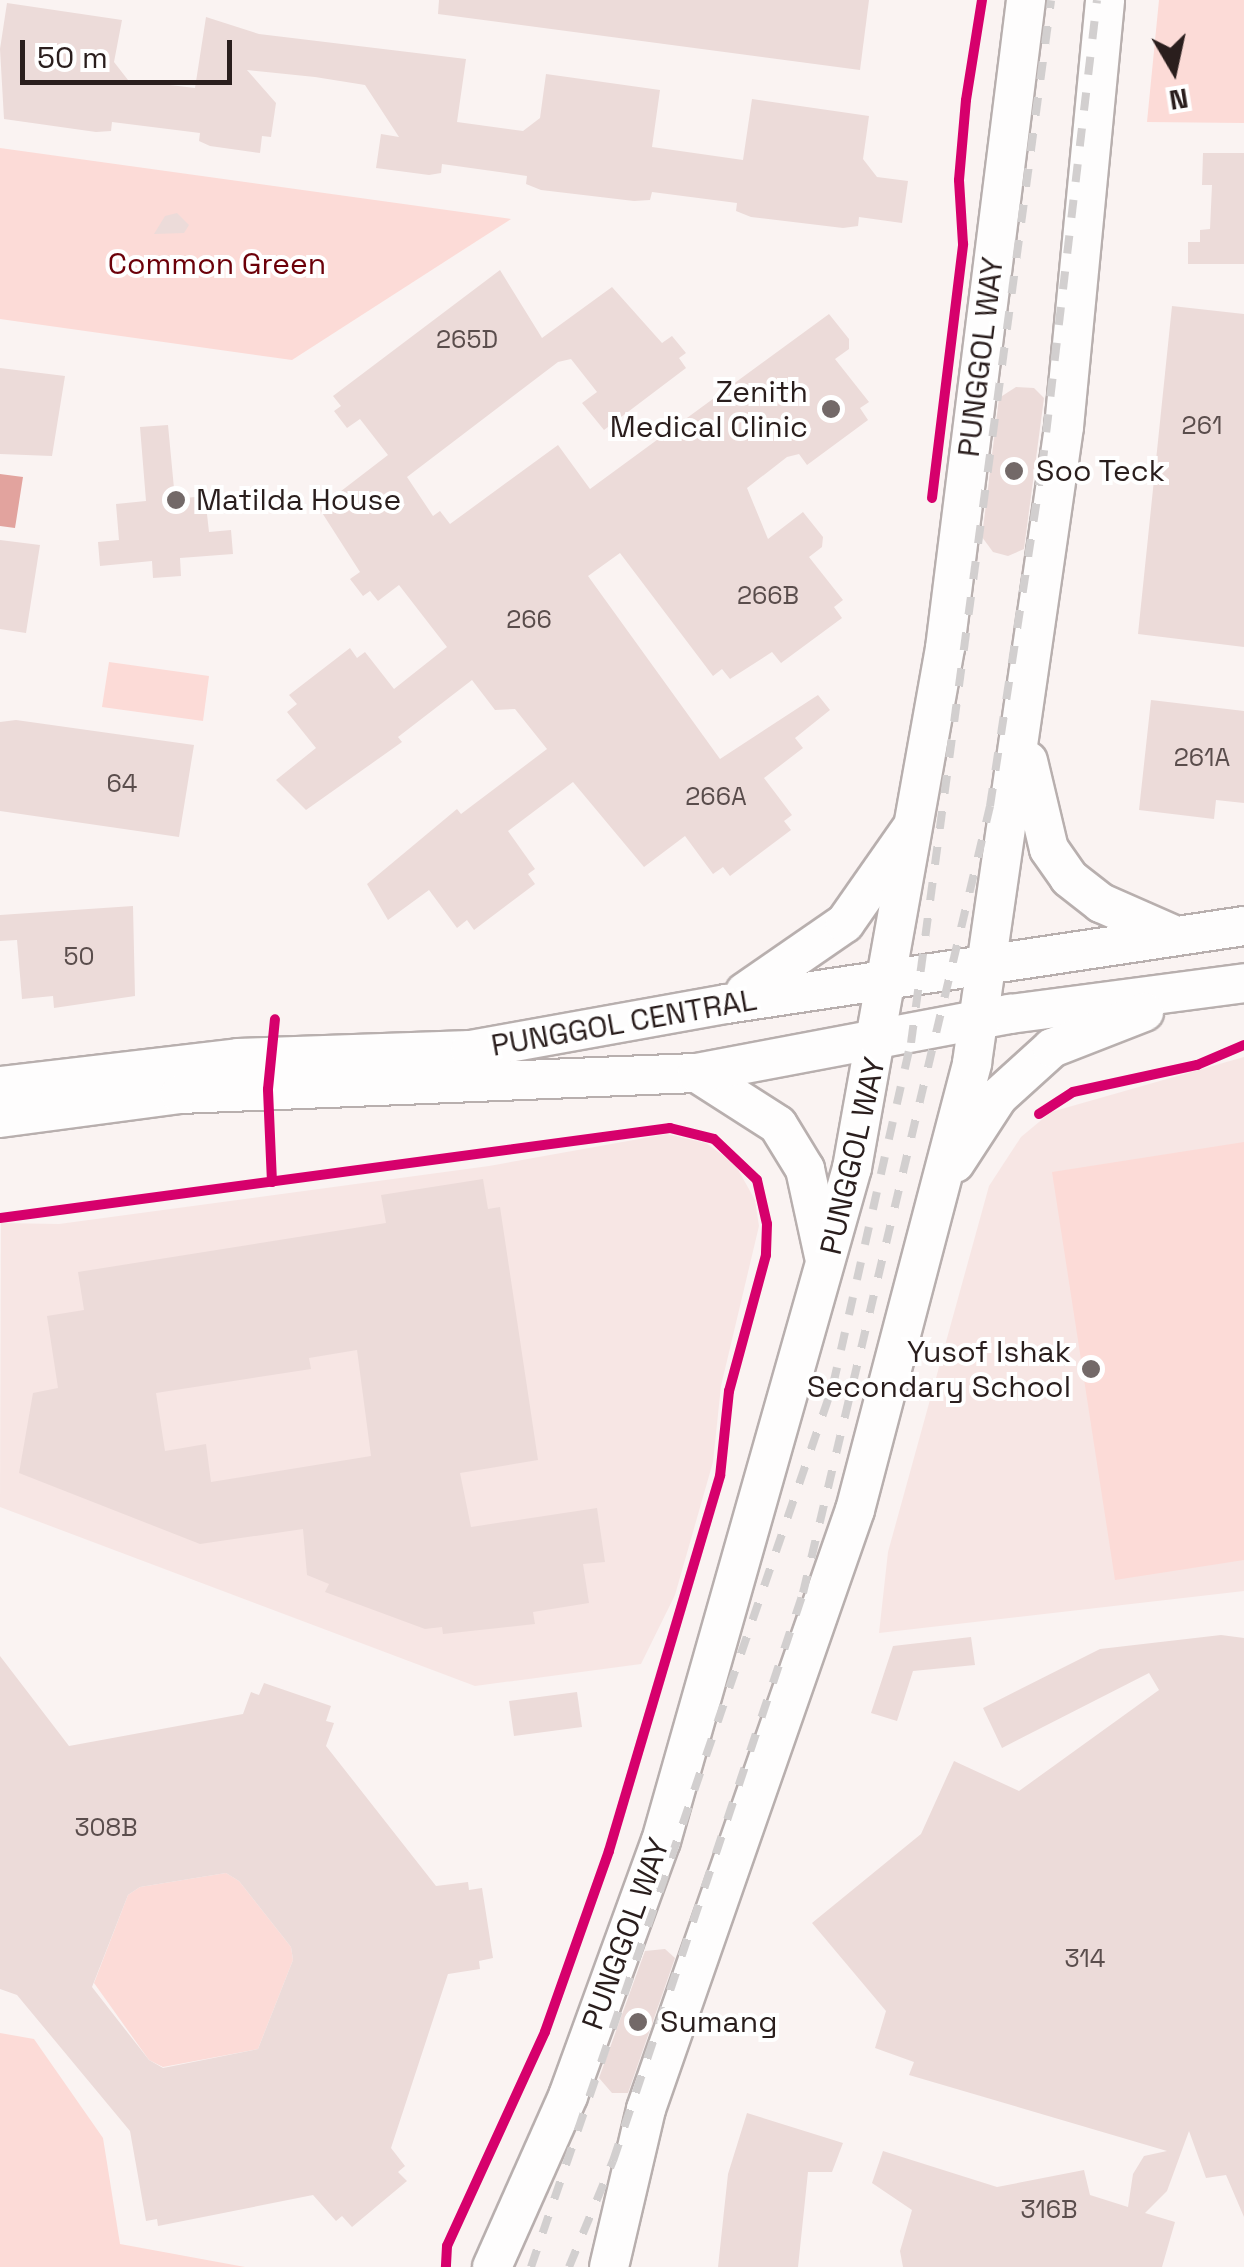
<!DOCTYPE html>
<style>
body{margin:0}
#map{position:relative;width:1244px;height:2267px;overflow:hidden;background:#faf3f2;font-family:"Space Grotesk",sans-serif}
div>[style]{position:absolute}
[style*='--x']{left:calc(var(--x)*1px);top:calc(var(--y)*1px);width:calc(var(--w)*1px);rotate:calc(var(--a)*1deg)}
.built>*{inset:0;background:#f7e6e4}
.green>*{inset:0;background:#fcdbd7}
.water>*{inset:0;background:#e2a39e}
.building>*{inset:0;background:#ecdbd9}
.roads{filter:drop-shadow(2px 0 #b8afae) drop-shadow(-2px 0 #b8afae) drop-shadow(0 2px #b8afae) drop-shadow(0 -2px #b8afae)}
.major>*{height:38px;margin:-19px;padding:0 19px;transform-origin:19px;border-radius:19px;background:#fefdfd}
.rail>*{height:8px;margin-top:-4px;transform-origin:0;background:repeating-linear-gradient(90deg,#d2cfcf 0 18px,transparent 0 36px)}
.cycleway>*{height:10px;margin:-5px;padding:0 5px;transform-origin:5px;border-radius:5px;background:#d6006c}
.dots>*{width:28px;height:28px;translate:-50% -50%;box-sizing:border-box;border:5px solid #fff;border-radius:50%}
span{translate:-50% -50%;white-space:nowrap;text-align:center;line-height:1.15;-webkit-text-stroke:8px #fff;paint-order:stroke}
.number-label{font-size:25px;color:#5a4d4c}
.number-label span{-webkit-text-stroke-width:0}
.park-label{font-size:30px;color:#6c0009}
.street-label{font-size:30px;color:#2a1e1d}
.poi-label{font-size:30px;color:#2a1e1d}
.right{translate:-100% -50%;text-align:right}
.left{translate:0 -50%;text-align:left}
.north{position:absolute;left:1124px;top:20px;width:100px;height:100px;-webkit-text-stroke:8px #fff;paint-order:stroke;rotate:171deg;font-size:28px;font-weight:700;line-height:40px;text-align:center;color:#2a1e1d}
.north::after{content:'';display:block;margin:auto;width:35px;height:45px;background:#2a1e1d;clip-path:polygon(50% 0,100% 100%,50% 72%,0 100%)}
.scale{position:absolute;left:20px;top:40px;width:212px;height:45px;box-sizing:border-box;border:5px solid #2a1e1d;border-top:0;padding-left:12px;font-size:30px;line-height:35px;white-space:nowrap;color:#2a1e1d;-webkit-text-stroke:8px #fff;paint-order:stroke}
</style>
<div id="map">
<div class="built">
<div style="clip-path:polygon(1244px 1057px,1244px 1591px,879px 1633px,888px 1552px,989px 1186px,1021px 1137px,1051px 1112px)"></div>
<div style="clip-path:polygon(667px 1134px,706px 1143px,735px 1164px,755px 1200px,759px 1226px,721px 1386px,713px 1462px,675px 1595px,641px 1664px,475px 1686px,0 1507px,1px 1223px,59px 1224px,489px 1166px)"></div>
</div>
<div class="green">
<div style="clip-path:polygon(1159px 0,1244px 0,1244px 123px,1147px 122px)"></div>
<div style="clip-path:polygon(0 148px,511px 219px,292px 360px,0 319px)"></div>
<div style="clip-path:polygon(109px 662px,209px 676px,203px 721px,102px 707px)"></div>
<div style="clip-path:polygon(1244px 1142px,1244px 1560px,1115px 1580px,1052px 1172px)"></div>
<div style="clip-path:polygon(226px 1873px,239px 1881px,291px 1947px,293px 1960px,258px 2049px,163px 2067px,149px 2060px,94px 1983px,128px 1895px,140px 1887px)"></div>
<div style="clip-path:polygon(0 2033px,34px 2039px,103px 2138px,120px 2244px,245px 2267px,0 2267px)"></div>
</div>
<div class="water">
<div style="clip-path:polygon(0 474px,23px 477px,15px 528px,0 526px)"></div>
</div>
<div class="building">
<div style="clip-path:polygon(439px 0,869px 0,860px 70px,438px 14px)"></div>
<div style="clip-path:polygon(7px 3px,122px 20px,114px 62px,128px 80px,195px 88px,206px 17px,259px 34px,466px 59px,457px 122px,523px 131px,540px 118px,546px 74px,660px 90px,652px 147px,743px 160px,752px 99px,869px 116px,863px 159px,877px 177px,908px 181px,902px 223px,859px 217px,858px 226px,843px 228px,751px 217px,736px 211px,737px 203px,652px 192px,650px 200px,634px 201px,541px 190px,526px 184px,527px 176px,442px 164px,441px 173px,429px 175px,376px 168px,381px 134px,399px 137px,365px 85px,315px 77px,247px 70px,276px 103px,271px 137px,262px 136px,260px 153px,210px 146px,199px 141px,200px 133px,112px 122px,111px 131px,96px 132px,4px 119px,0 49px)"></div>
<div style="clip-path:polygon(1203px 153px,1244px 153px,1244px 264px,1188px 264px,1188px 242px,1200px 242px,1200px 230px,1210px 229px,1212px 185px,1202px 185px)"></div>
<div style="clip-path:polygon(177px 213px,189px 225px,184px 233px,154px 234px,165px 216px)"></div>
<div style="clip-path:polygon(500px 270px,542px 338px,612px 287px,662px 343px,672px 336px,686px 353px,679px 358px,686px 368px,604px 430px,582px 403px,597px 392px,571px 359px,558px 362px,407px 477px,433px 516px,440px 511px,450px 524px,558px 445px,590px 489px,829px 314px,849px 339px,849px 349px,835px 359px,869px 402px,860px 408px,868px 420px,807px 465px,799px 454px,787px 457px,747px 488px,768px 539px,803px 512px,823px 537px,822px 547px,809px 557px,843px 600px,834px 607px,842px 618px,781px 663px,772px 652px,730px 679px,722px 669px,713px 676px,620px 553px,588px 576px,720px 759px,818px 695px,830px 710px,795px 738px,803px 748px,764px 778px,792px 815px,784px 821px,791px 830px,730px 876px,723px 867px,713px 874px,685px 836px,644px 867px,573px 782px,508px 831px,535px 869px,528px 874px,535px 884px,474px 930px,467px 920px,457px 928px,429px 890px,388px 920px,367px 884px,457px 809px,461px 814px,547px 749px,515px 709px,495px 710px,472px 680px,398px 737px,402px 742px,306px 810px,276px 780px,316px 748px,287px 712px,297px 704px,289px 695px,350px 648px,357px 658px,365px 652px,394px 689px,447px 647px,399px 585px,378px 601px,370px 591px,363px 596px,350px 579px,360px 572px,319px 508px,388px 455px,360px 419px,347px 428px,334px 411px,341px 406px,333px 396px)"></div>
<div style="clip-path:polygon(1172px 306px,1244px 314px,1244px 647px,1138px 634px)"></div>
<div style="clip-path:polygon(0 368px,65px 376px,52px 456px,0 454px)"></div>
<div style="clip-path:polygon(1016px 387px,1034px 388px,1044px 398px,1024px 549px,1008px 556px,993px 552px,982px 537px,999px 398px)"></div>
<div style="clip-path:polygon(168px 425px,175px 499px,205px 496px,209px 532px,231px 530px,233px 554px,180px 558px,181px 576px,153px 578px,152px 561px,100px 566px,98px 542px,119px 540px,116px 504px,146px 501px,140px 427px)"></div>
<div style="clip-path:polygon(0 540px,40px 545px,26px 633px,0 629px)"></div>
<div style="clip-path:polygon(1151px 700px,1244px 711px,1244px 803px,1216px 800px,1214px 819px,1139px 810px)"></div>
<div style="clip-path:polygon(16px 720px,194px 745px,179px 837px,0 811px,0 722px)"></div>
<div style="clip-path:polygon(133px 906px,135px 996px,54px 1008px,53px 996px,22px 999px,17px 940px,0 941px,0 915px)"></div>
<div style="clip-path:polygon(evenodd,483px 1179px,488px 1209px,500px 1207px,538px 1460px,460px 1473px,471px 1527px,597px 1508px,605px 1562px,583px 1564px,589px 1603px,533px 1612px,535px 1624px,443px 1634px,442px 1627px,425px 1629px,325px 1592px,329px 1584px,307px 1575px,303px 1529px,200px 1544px,19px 1473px,33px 1393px,58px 1388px,47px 1316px,84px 1310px,78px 1272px,386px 1223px,381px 1195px,483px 1179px,357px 1350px,371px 1456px,211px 1482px,206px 1444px,165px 1451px,156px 1393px,311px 1369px,309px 1358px,357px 1350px)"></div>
<div style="clip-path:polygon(1221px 1635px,1244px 1638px,1244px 2217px,1226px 2175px,1206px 2178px,1189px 2131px,1167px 2191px,1145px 2213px,1175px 2222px,1162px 2267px,903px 2267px,900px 2251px,912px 2210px,872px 2183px,883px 2151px,997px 2187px,1084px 2170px,1090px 2195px,1128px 2207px,1133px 2174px,1144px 2156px,1167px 2151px,909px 2075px,914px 2062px,875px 2048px,886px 2011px,812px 1923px,921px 1834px,954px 1761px,1019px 1791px,1159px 1690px,1149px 1673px,1002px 1748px,983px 1708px,1100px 1649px)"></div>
<div style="clip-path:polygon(971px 1637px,975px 1665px,913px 1671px,897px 1721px,871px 1713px,893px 1646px)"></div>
<div style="clip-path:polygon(evenodd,0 1656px,69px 1746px,243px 1714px,251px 1692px,259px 1695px,264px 1683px,331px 1706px,326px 1721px,334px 1723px,326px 1746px,436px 1886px,468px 1882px,469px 1890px,482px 1888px,493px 1958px,479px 1961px,480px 1969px,448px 1974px,391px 2148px,405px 2166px,398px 2172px,407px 2181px,352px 2227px,342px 2216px,336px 2221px,313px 2195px,158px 2226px,157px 2219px,146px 2221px,130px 2131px,17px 1995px,0 1989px,0 1656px,226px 1873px,239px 1881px,291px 1947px,293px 1960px,258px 2049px,163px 2068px,149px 2060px,92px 1987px,128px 1895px,140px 1887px,226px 1873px)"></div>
<div style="clip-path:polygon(577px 1692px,582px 1727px,514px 1736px,509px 1701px)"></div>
<div style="clip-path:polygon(665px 1949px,675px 1958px,628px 2093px,612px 2093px,599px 2078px,645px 1951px)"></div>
<div style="clip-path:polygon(747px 2113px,843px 2143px,832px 2172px,808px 2172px,798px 2267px,718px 2267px,728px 2174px)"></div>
</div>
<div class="roads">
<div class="major">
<div style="--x:1028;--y:761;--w:90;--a:76.6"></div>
<div style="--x:1049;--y:849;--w:35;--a:55"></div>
<div style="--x:1069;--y:878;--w:41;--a:38"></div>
<div style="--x:1101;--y:903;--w:80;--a:23.7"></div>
<div style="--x:745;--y:992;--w:121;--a:-34.6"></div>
<div style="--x:845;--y:923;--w:113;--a:-55"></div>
<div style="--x:697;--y:1073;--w:96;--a:32.7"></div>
<div style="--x:778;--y:1125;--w:52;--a:58.5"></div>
<div style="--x:805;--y:1169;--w:89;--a:77.7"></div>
<div style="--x:0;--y:1086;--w:240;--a:-6.7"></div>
<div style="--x:238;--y:1058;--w:232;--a:-2"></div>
<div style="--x:470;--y:1050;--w:260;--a:-10.2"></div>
<div style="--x:726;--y:1004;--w:524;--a:-8.56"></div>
<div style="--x:0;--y:1118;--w:182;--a:-7.6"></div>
<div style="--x:180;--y:1094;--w:517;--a:-2.33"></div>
<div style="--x:697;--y:1073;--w:319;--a:-10.7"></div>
<div style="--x:1010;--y:1014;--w:236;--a:-7.5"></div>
<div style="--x:955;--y:1163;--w:79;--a:-56.9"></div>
<div style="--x:998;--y:1097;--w:73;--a:-42.2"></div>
<div style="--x:1052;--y:1048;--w:99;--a:-21.4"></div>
<div style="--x:492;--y:2267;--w:187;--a:-66"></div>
<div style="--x:568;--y:2096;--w:271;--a:-70"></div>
<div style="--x:661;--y:1841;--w:700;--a:-74.16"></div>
<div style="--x:852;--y:1168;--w:528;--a:-79.86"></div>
<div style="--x:945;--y:648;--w:653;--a:-82.87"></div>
<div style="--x:609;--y:2267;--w:162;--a:-76.8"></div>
<div style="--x:646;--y:2109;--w:634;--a:-70.77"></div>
<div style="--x:855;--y:1510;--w:462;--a:-75.3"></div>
<div style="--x:972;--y:1063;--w:643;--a:-81.77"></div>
<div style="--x:1064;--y:427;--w:429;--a:-84.5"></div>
</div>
</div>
<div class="rail">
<div style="--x:531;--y:2267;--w:932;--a:-71.1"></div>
<div style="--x:833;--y:1385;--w:351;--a:-77.2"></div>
<div style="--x:911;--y:1043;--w:1052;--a:-82.35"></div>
<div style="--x:569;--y:2267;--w:115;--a:-67.5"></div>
<div style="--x:613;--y:2161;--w:599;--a:-71.5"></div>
<div style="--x:803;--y:1593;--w:809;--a:-76.63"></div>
<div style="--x:990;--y:806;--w:342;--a:-81.3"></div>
<div style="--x:1042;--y:468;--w:471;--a:-83.3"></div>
</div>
<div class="cycleway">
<div style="--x:932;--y:498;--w:256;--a:-83"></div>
<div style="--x:963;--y:244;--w:64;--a:-93.6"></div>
<div style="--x:959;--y:180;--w:80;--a:-85"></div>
<div style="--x:966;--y:100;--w:101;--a:-80.9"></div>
<div style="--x:1039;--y:1114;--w:40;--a:-32.9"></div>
<div style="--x:1073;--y:1092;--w:127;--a:-12.3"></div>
<div style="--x:1197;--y:1065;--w:51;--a:-23.1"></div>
<div style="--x:272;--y:1182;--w:93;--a:-92.5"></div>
<div style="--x:268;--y:1089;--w:70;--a:-84.3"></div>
<div style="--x:0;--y:1218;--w:676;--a:-7.65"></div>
<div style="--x:670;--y:1128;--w:45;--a:14"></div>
<div style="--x:714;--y:1139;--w:59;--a:43.6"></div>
<div style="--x:757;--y:1180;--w:45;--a:77.2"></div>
<div style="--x:767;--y:1224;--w:31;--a:92"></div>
<div style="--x:766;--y:1255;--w:141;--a:105.2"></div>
<div style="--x:729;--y:1391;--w:85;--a:96"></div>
<div style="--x:720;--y:1476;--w:391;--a:106.5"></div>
<div style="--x:609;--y:1851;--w:192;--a:109.5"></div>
<div style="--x:545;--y:2032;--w:235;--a:114.6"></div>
<div style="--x:447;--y:2246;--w:21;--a:93"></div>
</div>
<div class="dots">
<div style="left:831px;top:409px;background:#736968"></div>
<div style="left:1014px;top:471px;background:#736968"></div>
<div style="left:176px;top:500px;background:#736968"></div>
<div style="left:1091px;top:1369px;background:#736968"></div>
<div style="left:638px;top:2022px;background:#736968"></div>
</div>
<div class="number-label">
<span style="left:467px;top:339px">265D</span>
<span style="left:1202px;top:425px">261</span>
<span style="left:768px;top:595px">266B</span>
<span style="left:529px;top:619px">266</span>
<span style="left:1202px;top:757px">261A</span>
<span style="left:122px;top:783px">64</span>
<span style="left:716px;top:796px">266A</span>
<span style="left:79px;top:956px">50</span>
<span style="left:106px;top:1827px">308B</span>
<span style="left:1085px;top:1958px">314</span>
<span style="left:1049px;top:2209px">316B</span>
</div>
<div class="park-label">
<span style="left:217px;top:264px">Common Green</span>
</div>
<div class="street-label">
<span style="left:981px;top:357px;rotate:-83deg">PUNGGOL WAY</span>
<span style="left:624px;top:1023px;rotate:-10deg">PUNGGOL CENTRAL</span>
<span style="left:853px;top:1156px;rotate:-77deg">PUNGGOL WAY</span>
<span style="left:626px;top:1934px;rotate:-70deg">PUNGGOL WAY</span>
</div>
<div class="poi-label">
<span class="right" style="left:808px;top:409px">Zenith<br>Medical Clinic</span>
<span class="left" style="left:1036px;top:471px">Soo Teck</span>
<span class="left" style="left:196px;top:500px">Matilda House</span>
<span class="right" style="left:1071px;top:1369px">Yusof Ishak<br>Secondary School</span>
<span class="left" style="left:660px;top:2022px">Sumang</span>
</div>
<div class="north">N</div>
<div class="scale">50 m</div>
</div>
